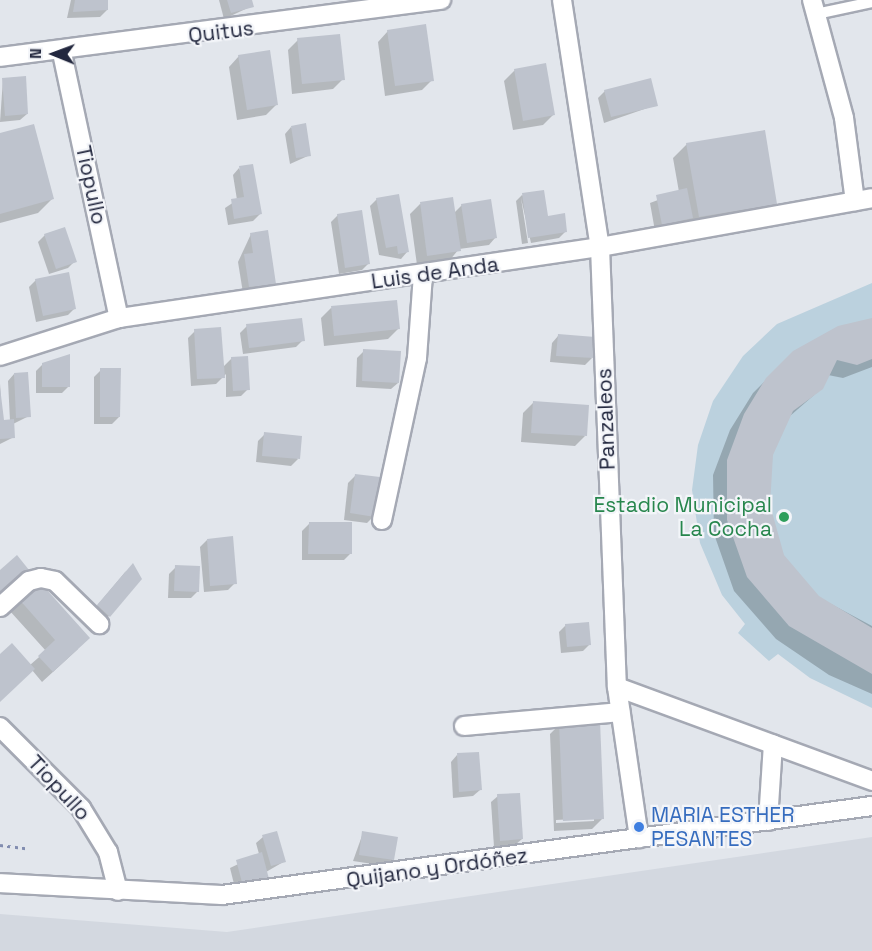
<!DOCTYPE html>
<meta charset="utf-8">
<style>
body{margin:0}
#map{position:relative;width:872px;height:951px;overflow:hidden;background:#e2e6ec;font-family:"Space Grotesk",sans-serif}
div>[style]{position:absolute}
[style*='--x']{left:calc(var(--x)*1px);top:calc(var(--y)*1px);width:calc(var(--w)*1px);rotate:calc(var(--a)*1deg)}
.built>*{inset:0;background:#d3d8e0}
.green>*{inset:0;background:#bbd1de}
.shadow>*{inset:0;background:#0003}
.building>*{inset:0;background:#bec3cd}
.path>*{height:3px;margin-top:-1.5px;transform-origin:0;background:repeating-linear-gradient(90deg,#828db0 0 3px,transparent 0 7.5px)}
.roads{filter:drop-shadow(2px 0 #a5a9b4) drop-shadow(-2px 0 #a5a9b4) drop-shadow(0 2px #a5a9b4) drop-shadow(0 -2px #a5a9b4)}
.lane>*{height:10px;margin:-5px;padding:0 5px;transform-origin:5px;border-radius:5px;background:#fff}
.street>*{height:18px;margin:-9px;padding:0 9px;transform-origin:9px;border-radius:9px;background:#fff}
.secondary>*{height:18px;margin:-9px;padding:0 9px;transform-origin:9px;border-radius:9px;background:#fff}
.dots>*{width:16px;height:16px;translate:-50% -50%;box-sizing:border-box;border:3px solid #f3f5f9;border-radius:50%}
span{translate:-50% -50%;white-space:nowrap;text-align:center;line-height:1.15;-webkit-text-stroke:4.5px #f3f5f9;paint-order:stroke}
.street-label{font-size:21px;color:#22273e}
.leisure-label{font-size:21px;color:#27864d}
.right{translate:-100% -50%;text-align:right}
.shop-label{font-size:21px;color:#366cbe}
.left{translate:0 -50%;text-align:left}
.north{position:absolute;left:24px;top:24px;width:60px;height:60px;-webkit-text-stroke:4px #f3f5f9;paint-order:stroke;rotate:271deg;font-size:16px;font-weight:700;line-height:24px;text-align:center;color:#22273e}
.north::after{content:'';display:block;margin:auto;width:21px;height:27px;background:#22273e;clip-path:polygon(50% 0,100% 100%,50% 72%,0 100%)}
</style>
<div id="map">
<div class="built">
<div style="clip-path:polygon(872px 837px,872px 951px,0 951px,0 914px,227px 932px)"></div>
</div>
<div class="green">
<div style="clip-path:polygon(872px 283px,872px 708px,810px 678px,778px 654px,769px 661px,738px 633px,745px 624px,722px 595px,700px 543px,692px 490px,698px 445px,713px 401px,743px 356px,777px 324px)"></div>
</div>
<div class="shadow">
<div style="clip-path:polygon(71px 0,106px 0,107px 10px,100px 17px,67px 18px)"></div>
<div style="clip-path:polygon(219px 0,250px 0,252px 6px,224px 19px)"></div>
<div style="clip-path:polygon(388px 31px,432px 80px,422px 90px,385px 96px,378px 42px)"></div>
<div style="clip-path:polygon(298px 40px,343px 79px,333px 89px,292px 94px,288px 50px)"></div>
<div style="clip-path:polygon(239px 56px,276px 105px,266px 115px,237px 120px,229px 67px)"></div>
<div style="clip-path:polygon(515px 70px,554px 114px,543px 125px,513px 130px,504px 81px)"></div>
<div style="clip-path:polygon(3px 79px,27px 114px,20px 120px,0 122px)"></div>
<div style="clip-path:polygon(605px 91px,656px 105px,604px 123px,598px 98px)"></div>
<div style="clip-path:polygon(291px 127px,310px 155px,290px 164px,285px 134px)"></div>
<div style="clip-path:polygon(0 134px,52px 199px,38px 213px,0 223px)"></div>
<div style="clip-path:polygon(687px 144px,775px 204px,761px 218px,655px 231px,650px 203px,679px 192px,673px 158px)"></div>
<div style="clip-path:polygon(239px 168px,260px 214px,253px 221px,228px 225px,225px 208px,237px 200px,233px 175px)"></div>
<div style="clip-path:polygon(522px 195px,566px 231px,559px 238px,531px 243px,521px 198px,528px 243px,522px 244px,516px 201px)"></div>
<div style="clip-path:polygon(377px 199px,407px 252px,401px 259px,379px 255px,370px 206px)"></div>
<div style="clip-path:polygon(420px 204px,454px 213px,462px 205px,495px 238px,489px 245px,459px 249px,449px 261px,417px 265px,410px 214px)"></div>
<div style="clip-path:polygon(338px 215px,369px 263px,362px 270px,339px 274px,331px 222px)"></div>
<div style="clip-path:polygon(251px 234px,274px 283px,268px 290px,243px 293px,238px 262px)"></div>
<div style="clip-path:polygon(45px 235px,75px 261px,68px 268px,49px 274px,38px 242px)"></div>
<div style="clip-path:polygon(36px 280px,75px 308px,68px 315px,36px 322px,29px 287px)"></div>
<div style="clip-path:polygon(331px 308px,398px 329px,388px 339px,324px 346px,321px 318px)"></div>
<div style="clip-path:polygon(872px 321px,872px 367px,843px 378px,828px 375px,821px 389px,790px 416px,771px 455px,769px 506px,782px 555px,818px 597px,872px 626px,872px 694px,829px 675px,776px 639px,734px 591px,714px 534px,713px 475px,730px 430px,753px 393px,794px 352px)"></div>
<div style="clip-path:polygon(247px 326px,303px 340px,296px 347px,243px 354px,240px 333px)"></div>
<div style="clip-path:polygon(195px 331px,222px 368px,232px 358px,248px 389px,241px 396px,226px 397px,226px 374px,216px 384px,191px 386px,188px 338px)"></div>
<div style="clip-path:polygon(558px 336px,592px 358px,585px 365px,550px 362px,552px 343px)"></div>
<div style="clip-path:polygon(364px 351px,398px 383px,391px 389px,356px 387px,357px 358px)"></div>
<div style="clip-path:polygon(43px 364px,69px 386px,62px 393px,36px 393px,36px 371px)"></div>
<div style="clip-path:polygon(101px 370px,119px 417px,112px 424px,94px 424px,94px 377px)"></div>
<div style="clip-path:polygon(14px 374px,29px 416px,13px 424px,14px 437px,0 444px,0 383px,2px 421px,10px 421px,8px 381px)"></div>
<div style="clip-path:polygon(533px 403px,585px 436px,575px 446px,521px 442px,523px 413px)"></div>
<div style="clip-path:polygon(265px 434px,298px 459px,291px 466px,256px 462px,258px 441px)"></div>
<div style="clip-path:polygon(355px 476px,374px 516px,367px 523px,344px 520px,348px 483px)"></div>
<div style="clip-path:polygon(309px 524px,350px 554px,344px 560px,302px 560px,302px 531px)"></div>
<div style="clip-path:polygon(207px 540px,235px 583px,228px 590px,204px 592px,200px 547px)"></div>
<div style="clip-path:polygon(176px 567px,198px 591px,191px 598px,168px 598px,169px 574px)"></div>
<div style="clip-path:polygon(126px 571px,109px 616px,102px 622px,91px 613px)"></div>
<div style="clip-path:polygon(19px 600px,78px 649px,42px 682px,32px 670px,0 700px,0 656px,30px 665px,46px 651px,9px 610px)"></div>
<div style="clip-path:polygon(566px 625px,590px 644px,583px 651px,561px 653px,559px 632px)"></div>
<div style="clip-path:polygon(evenodd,560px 724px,602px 819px,592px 829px,554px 831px,550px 734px,560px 724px,594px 818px,594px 821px,556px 823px,556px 820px,594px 818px)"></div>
<div style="clip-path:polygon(457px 755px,480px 790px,473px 796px,453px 798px,451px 762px)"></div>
<div style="clip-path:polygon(498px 796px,522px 839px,515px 845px,494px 847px,491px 802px)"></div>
<div style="clip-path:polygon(363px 833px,393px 860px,386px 866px,353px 861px)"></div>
<div style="clip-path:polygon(263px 837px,285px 861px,266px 872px,261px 885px,236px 892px,230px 868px,259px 854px,256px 843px)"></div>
</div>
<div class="building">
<div style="clip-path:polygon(75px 0,108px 0,108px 10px,73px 12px)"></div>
<div style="clip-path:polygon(227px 0,252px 0,254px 7px,231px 13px)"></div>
<div style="clip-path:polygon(426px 24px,434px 81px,395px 86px,387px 30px)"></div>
<div style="clip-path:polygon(340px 34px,345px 80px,302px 84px,297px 38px)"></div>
<div style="clip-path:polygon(270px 50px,278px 105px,247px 110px,238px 55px)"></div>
<div style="clip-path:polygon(546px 63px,555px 115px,523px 121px,514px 69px)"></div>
<div style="clip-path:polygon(26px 76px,28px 114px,5px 116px,2px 78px)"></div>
<div style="clip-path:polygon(651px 78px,658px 106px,611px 117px,604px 90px)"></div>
<div style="clip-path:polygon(306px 123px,311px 156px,296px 158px,291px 126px)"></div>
<div style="clip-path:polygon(34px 124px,54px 199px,0 214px,0 133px)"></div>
<div style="clip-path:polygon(765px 130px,777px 204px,699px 217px,686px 143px)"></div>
<div style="clip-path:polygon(253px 164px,262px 214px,234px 219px,231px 199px,244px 197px,239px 166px)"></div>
<div style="clip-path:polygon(687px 188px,693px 218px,662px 225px,656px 195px)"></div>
<div style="clip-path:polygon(544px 190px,548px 216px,565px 213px,567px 232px,528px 238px,522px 193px)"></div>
<div style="clip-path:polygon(399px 194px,409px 252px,398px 254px,397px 246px,386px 248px,376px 198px)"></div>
<div style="clip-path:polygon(453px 197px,461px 251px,427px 256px,420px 202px)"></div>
<div style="clip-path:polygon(491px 199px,497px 238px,467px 243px,461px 204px)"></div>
<div style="clip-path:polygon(362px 210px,370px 264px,345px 268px,337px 214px)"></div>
<div style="clip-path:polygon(65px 227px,77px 262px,56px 269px,44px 234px)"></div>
<div style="clip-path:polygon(268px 230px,276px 284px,249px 287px,244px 254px,253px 253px,250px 233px)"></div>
<div style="clip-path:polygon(69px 272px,76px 309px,43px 316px,35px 279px)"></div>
<div style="clip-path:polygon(397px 300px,400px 329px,334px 336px,331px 306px)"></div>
<div style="clip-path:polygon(302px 318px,305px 341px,249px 348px,246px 324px)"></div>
<div style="clip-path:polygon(872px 318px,872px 359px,857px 365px,837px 360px,823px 389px,793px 411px,773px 455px,770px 505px,784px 555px,819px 596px,872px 628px,872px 674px,789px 626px,747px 577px,727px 520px,727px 460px,744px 414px,766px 378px,793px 351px,838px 326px)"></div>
<div style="clip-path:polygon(221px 327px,225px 378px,197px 379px,194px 329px)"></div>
<div style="clip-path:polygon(558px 334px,595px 337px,594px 358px,556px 356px)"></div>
<div style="clip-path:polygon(363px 349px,401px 351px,399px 383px,362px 381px)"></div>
<div style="clip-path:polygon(70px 354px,70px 387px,42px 387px,42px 363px)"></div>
<div style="clip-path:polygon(248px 356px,250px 390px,233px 391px,231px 357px)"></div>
<div style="clip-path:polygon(100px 368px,121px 368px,120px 417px,100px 417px)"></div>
<div style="clip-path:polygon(28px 372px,31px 417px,16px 418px,14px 373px)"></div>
<div style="clip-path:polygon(0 387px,4px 420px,14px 419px,15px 438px,0 439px)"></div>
<div style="clip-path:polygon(533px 401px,589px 405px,587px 436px,531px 433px)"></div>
<div style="clip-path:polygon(264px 432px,302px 436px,300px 459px,262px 456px)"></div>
<div style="clip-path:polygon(355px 474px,380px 477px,375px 517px,350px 513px)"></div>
<div style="clip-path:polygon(309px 522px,352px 522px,352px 554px,308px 554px)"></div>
<div style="clip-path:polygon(233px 536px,237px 584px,210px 586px,207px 539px)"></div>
<div style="clip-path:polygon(17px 555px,29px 570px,0 594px,0 570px)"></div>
<div style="clip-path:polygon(133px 563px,142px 579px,110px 617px,97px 605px)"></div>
<div style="clip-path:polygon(175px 565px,200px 566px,199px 592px,174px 591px)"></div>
<div style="clip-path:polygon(38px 580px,90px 638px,53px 672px,38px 656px,55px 640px,18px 598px)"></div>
<div style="clip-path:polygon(589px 622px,591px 645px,567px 647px,565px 624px)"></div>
<div style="clip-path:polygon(12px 643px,35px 669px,0 702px,0 654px)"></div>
<div style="clip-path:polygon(600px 721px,604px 819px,563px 821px,559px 722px)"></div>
<div style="clip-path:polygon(479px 752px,482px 790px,459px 792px,457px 753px)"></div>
<div style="clip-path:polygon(520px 793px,523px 839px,500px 841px,497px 794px)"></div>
<div style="clip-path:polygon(277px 831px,286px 862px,271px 866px,262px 835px)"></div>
<div style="clip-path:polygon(362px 831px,398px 837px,394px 860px,359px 855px)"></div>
<div style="clip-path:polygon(262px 852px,269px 879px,243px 886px,236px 860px)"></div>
</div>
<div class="path">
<div style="--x:0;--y:845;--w:26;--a:7"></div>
</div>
<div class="roads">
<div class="lane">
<div style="--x:816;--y:14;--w:57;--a:-12.1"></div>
</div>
<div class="street">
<div style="--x:812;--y:0;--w:122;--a:74.8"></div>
<div style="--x:844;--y:118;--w:84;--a:82.5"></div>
<div style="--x:62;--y:53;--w:271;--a:77.9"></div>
<div style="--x:0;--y:57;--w:445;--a:-7.4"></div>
<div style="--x:0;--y:356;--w:125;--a:-17.7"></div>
<div style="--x:119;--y:318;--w:486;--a:-8.4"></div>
<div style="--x:600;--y:247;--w:276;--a:-10.2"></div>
<div style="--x:382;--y:520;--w:166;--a:-77.8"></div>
<div style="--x:417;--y:358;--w:83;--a:-85.9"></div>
<div style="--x:0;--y:607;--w:39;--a:-42"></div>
<div style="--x:29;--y:581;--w:12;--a:-14"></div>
<div style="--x:41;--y:578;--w:14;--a:12"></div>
<div style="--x:55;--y:581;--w:62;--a:44.3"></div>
<div style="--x:617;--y:687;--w:272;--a:20.2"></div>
<div style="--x:464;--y:726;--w:157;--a:-5.1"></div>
<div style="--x:0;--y:727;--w:115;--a:45"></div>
<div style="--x:81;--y:808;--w:52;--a:58.5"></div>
<div style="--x:108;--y:852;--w:40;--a:75.6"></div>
</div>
<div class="secondary">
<div style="--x:562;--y:0;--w:250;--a:81.3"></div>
<div style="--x:600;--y:247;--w:440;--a:87.8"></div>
<div style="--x:617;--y:687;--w:153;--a:81.7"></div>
<div style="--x:768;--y:821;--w:77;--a:-86.3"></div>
<div style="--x:0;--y:883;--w:222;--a:3.1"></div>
<div style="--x:222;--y:895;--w:656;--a:-7.8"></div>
</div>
</div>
<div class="dots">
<div style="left:784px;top:517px;background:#2e9e5b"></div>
<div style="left:639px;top:827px;background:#3f7fe0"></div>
</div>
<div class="street-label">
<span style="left:221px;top:32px;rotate:-7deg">Quitus</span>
<span style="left:91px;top:185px;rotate:78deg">Tiopullo</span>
<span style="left:435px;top:273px;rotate:-8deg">Luis de Anda</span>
<span style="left:606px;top:419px;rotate:-92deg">Panzaleos</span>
<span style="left:59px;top:788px;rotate:47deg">Tiopullo</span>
<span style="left:437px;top:868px;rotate:-8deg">Quijano y Ordóñez</span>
</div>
<div class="leisure-label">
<span class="right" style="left:772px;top:517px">Estadio Municipal<br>La Cocha</span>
</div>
<div class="shop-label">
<span class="left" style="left:651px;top:827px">MARIA ESTHER<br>PESANTES</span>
</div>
<div class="north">N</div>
</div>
